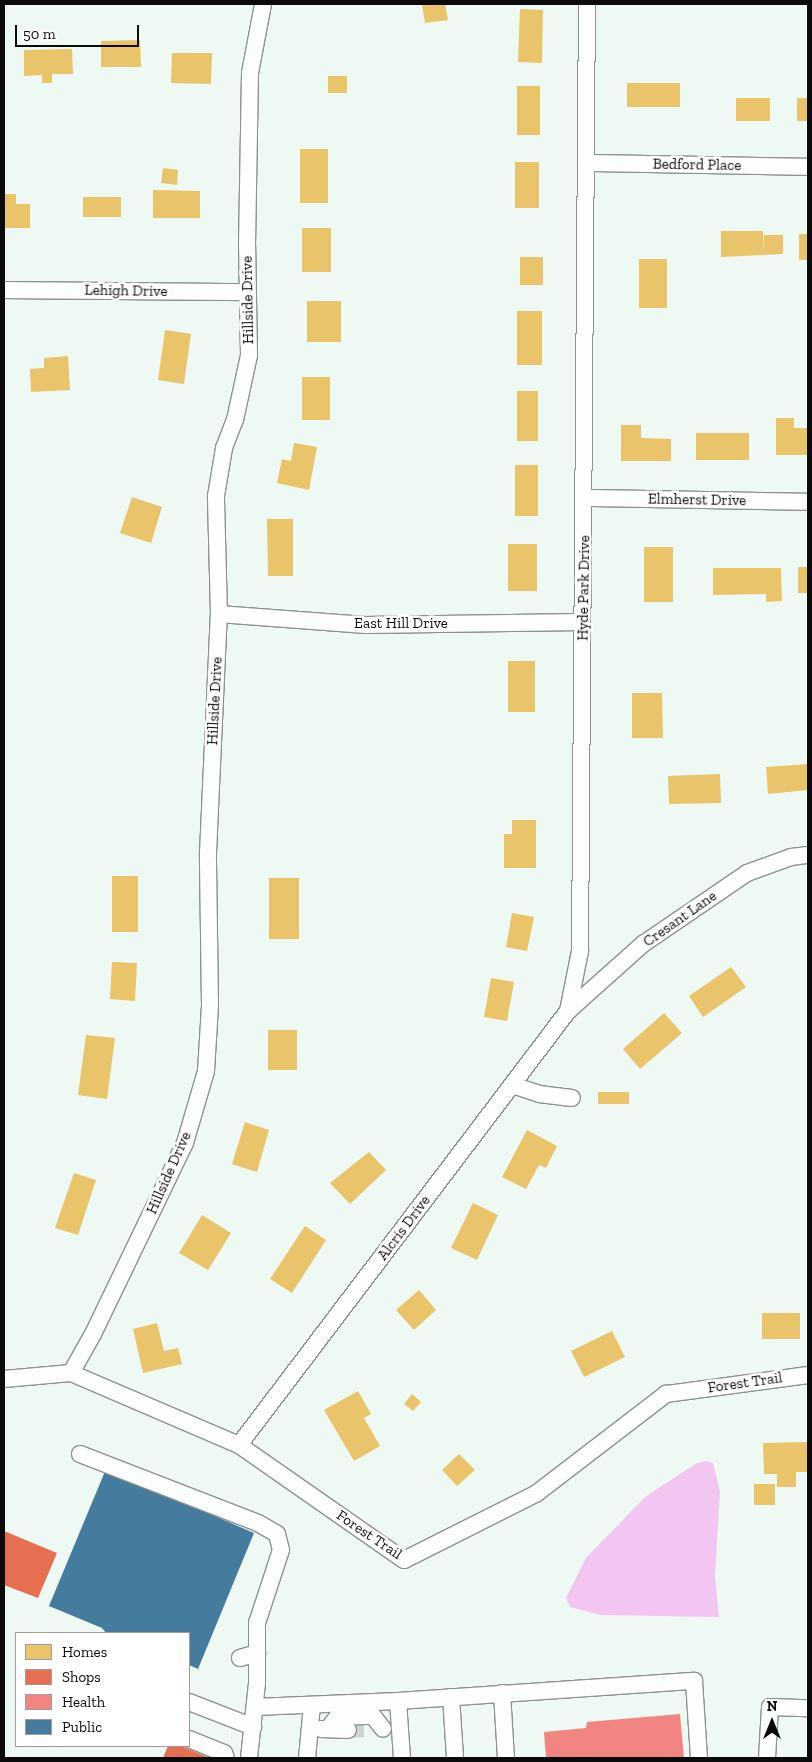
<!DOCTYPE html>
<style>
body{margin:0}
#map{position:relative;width:812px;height:1762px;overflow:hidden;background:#eef9f3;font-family:"Zilla Slab",serif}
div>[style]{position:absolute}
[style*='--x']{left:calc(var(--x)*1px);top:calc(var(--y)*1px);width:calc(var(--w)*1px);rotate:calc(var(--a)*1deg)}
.water>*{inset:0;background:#f2c6f1}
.homes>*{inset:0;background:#e9c46a}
.shops>*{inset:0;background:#e76f51}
.health>*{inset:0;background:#f28482}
.public>*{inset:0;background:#457b9d}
.minor-tunnel>*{height:16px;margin-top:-8px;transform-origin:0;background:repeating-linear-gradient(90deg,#ccd5d0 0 16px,transparent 0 24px)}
.roads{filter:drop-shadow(1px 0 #8d928f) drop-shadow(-1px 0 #8d928f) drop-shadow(0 1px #8d928f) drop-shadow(0 -1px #8d928f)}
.minor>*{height:16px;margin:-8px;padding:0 8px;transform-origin:8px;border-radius:8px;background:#fcfefd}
span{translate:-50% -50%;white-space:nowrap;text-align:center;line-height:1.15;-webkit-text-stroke:5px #fff;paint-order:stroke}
.street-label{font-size:15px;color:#0b0b0b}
.frame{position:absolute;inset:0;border:5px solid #0b0b0b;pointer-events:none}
.legend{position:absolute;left:15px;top:1632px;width:175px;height:115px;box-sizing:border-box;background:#fff;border:1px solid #9d9d9d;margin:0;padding:6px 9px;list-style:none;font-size:15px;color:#0b0b0b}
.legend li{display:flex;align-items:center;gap:10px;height:25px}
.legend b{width:25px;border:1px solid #9d9d9d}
.north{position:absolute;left:747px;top:1697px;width:50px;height:50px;-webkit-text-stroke:4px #fff;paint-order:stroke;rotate:0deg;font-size:14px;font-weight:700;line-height:20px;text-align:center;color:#0b0b0b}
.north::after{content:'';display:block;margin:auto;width:18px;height:22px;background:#0b0b0b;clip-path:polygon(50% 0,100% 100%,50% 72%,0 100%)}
.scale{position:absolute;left:15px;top:25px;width:124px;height:22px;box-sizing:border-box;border:2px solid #0b0b0b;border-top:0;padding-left:6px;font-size:15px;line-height:18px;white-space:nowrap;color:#0b0b0b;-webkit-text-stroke:4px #fff;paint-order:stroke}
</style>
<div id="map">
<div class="water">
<div style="clip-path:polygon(706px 1461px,713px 1463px,720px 1491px,715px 1576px,719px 1617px,601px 1615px,570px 1607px,566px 1598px,586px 1558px,645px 1497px,697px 1463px)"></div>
</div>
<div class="homes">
<div style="clip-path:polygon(422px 4px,445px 4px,448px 20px,425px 23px)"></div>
<div style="clip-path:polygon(520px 9px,543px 10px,542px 63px,518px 62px)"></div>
<div style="clip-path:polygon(140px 40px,141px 67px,101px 67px,101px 41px)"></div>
<div style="clip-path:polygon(72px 49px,73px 74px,52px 74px,52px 83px,42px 83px,42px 75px,24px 76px,24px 50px)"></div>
<div style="clip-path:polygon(172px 53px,212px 53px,211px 84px,171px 83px)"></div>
<div style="clip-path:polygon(328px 76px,347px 76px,347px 93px,328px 93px)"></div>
<div style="clip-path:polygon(627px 83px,680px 83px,680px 107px,627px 107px)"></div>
<div style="clip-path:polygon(517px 86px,540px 86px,540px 135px,517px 135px)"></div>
<div style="clip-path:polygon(736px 98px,770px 98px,770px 121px,736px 121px)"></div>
<div style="clip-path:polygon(797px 98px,808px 98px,808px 121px,797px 121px)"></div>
<div style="clip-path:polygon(300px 149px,328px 149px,328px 203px,300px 203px)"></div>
<div style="clip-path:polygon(515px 162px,539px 162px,539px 208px,515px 208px)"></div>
<div style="clip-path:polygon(163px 168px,178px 170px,177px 185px,161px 183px)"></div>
<div style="clip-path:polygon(153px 190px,200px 191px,200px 218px,153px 218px)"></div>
<div style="clip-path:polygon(4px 194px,16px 194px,16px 204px,30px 204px,30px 228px,4px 228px)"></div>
<div style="clip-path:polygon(83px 197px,121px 197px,121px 217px,83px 217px)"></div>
<div style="clip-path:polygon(302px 228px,331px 228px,331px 272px,302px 272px)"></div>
<div style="clip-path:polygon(721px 231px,763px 231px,763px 251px,764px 235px,783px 235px,783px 254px,721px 257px)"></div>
<div style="clip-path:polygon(799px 234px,808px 234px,808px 260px,799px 260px)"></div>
<div style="clip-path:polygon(520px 257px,543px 257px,543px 285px,520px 285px)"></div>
<div style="clip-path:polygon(639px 259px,667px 259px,667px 308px,639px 308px)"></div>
<div style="clip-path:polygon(307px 301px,341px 301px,341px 342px,307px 342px)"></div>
<div style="clip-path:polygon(517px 311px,542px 311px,542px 365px,517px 365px)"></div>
<div style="clip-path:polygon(165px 330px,191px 334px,184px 384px,158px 380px)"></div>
<div style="clip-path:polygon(68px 356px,70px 390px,31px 392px,30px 369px,44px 368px,44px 358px)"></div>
<div style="clip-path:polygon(302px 377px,330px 377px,330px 420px,302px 420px)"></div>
<div style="clip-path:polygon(517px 391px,538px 391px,538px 441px,517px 441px)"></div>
<div style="clip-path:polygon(776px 418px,794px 418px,794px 428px,808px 428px,808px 455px,776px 455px)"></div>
<div style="clip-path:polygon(621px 425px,641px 425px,641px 438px,671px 439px,671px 461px,621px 461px)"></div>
<div style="clip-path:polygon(696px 433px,749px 433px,749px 460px,696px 460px)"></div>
<div style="clip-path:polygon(294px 443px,317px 447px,309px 490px,277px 483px,282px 459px,291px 461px)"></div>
<div style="clip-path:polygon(515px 465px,538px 465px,538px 516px,515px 516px)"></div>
<div style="clip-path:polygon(132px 497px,162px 507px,151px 543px,120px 533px)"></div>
<div style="clip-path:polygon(267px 519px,293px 519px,293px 576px,268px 576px)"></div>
<div style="clip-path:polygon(508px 544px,537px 544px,537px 591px,508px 591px)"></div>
<div style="clip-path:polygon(644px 547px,673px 547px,673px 602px,644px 602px)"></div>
<div style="clip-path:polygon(798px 567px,808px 567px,808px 593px,798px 593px)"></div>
<div style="clip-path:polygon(713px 568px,781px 568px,782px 601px,766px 602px,766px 594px,713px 595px)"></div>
<div style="clip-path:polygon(508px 661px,535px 661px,535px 712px,508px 712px)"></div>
<div style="clip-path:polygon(632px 693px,662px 693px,663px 738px,632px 738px)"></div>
<div style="clip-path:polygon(808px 764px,808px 790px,768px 794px,766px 767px)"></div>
<div style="clip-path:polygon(720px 774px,721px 803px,669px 804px,668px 776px)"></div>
<div style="clip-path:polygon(512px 820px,536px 820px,536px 868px,504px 868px,504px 834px,512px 834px)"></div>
<div style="clip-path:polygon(112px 876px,138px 876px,138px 932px,112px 932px)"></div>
<div style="clip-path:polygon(269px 878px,299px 878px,299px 939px,269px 939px)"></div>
<div style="clip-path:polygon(512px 913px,534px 917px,527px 951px,506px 947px)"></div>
<div style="clip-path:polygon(112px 962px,137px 963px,135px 1001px,110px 999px)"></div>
<div style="clip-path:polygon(731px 967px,746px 987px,703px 1017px,689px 996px)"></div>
<div style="clip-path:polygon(491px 978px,514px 982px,507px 1021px,484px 1017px)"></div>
<div style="clip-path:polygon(664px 1013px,682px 1033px,640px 1069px,623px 1049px)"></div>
<div style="clip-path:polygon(268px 1030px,297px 1030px,297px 1070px,268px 1070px)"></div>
<div style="clip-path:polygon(86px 1035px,115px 1038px,107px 1099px,78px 1095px)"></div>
<div style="clip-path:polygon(598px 1092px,629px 1092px,629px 1104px,598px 1104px)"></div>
<div style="clip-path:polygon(245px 1122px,269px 1130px,257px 1172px,232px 1164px)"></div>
<div style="clip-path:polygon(527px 1130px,557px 1146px,546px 1168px,539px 1165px,526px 1189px,502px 1177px)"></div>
<div style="clip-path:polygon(369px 1152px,386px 1170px,350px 1204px,330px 1183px)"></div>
<div style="clip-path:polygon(74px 1173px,96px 1180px,78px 1235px,55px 1228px)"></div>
<div style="clip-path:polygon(473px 1203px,498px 1215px,477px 1260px,451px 1248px)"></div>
<div style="clip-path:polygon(202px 1215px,231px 1233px,208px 1270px,179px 1253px)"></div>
<div style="clip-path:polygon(305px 1226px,326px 1240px,292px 1293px,270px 1279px)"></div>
<div style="clip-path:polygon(419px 1290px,436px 1310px,414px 1330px,396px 1310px)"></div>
<div style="clip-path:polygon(762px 1313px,800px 1313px,800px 1339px,762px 1339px)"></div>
<div style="clip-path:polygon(157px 1323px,164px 1351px,178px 1348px,182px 1364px,143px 1373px,133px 1329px)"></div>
<div style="clip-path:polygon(612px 1331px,625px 1357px,584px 1377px,571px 1351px)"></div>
<div style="clip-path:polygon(358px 1391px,371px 1414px,364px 1418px,380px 1446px,354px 1461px,324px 1410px)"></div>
<div style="clip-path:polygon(412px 1394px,421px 1402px,413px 1411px,404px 1404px)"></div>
<div style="clip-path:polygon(808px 1442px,808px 1472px,796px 1472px,796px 1487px,777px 1487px,777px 1474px,764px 1474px,763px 1443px)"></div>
<div style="clip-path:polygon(459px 1454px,475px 1470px,457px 1486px,442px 1470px)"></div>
<div style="clip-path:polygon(754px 1484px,775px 1484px,775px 1505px,754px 1505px)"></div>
</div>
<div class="shops">
<div style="clip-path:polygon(4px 1531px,57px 1553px,38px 1598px,4px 1585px)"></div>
<div style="clip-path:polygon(168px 1746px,181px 1746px,210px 1758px,163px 1758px)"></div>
</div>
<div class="health">
<div style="clip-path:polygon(680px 1714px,684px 1758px,546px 1758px,544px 1732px,586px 1728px,587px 1722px)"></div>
</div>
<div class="public">
<div style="clip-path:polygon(106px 1469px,254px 1533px,198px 1669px,189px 1665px,189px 1633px,106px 1633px,102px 1628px,49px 1606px)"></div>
</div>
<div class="minor-tunnel">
<div style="--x:348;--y:1730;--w:22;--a:-3"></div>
</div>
<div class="roads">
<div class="minor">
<div style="--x:586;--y:163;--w:222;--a:1"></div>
<div style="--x:4;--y:290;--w:244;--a:0.5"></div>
<div style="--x:586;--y:498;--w:222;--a:1"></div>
<div style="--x:219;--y:614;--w:147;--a:4.3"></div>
<div style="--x:366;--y:625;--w:216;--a:-0.8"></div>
<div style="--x:568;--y:1011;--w:61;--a:-78.7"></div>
<div style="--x:580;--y:951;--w:947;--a:-89.58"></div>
<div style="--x:512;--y:1085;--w:28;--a:18"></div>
<div style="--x:539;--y:1094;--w:33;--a:7"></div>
<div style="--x:71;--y:1373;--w:45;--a:-60.6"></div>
<div style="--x:93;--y:1334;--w:212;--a:-64.3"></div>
<div style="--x:185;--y:1143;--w:75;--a:-73.7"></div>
<div style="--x:206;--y:1071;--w:66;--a:-86.5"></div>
<div style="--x:210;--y:1005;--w:152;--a:-90.8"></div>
<div style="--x:208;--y:853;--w:239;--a:-87.4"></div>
<div style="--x:219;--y:614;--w:118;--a:-91.5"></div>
<div style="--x:216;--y:496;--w:49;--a:-80.5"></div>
<div style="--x:224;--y:448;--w:30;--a:-69"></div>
<div style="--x:235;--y:420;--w:66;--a:-77.8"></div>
<div style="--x:249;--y:355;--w:110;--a:-91"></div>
<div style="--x:247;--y:245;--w:172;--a:-89"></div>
<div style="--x:250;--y:73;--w:70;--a:-79.3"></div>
<div style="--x:4;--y:1379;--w:67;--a:-5.1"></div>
<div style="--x:71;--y:1373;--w:183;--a:23.2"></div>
<div style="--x:239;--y:1445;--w:201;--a:34.9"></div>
<div style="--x:404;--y:1560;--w:149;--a:-26.7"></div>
<div style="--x:537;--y:1493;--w:163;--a:-37.5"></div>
<div style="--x:666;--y:1394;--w:143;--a:-7.6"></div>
<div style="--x:239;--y:1445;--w:545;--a:-52.84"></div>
<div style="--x:568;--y:1011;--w:101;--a:-41.8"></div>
<div style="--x:643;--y:944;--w:126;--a:-34.3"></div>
<div style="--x:747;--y:873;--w:47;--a:-20"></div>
<div style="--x:791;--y:857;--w:17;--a:-7"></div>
<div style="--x:80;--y:1454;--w:191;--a:21.2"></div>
<div style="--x:258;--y:1523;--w:22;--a:30"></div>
<div style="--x:277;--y:1534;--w:16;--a:76"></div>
<div style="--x:281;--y:1550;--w:77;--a:108.2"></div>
<div style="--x:257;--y:1623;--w:60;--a:90"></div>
<div style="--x:257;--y:1683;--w:75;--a:96.1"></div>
<div style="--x:240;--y:1658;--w:18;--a:-16"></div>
<div style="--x:502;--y:1693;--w:65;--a:86.5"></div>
<div style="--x:451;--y:1697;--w:61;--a:86.2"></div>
<div style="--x:398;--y:1701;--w:297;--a:-3.9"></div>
<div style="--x:694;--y:1681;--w:77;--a:86.3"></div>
<div style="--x:189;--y:1702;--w:69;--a:21.3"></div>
<div style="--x:255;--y:1707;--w:143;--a:-2.4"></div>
<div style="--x:398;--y:1701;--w:57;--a:86"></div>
<div style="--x:321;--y:1729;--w:27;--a:2"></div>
<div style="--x:328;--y:1729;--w:15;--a:-53"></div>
<div style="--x:337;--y:1717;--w:36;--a:-2"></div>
<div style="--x:373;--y:1716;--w:16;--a:52"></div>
<div style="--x:189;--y:1739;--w:38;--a:22"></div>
<div style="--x:224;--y:1753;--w:5;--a:68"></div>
<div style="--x:307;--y:1758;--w:53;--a:-84.6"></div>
<div style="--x:767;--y:1758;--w:51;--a:-86.6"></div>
<div style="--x:770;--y:1707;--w:38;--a:2"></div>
</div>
</div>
<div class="street-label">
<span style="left:697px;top:165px;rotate:1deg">Bedford Place</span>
<span style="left:126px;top:291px;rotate:1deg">Lehigh Drive</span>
<span style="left:248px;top:300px;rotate:-91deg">Hillside Drive</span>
<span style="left:697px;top:500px;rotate:1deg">Elmherst Drive</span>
<span style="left:584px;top:588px;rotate:-89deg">Hyde Park Drive</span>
<span style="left:401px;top:624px">East Hill Drive</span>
<span style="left:215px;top:701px;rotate:-87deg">Hillside Drive</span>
<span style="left:680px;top:919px;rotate:-35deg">Cresant Lane</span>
<span style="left:169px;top:1173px;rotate:-66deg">Hillside Drive</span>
<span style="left:404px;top:1228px;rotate:-53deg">Alcris Drive</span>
<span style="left:745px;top:1383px;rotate:-8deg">Forest Trail</span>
<span style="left:369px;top:1535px;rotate:34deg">Forest Trail</span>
</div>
<div class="frame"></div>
<ul class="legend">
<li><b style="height:14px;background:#e9c46a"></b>Homes</li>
<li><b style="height:14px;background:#e76f51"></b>Shops</li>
<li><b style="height:14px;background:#f28482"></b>Health</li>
<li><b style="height:14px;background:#457b9d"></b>Public</li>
</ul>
<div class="north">N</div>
<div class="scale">50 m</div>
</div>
